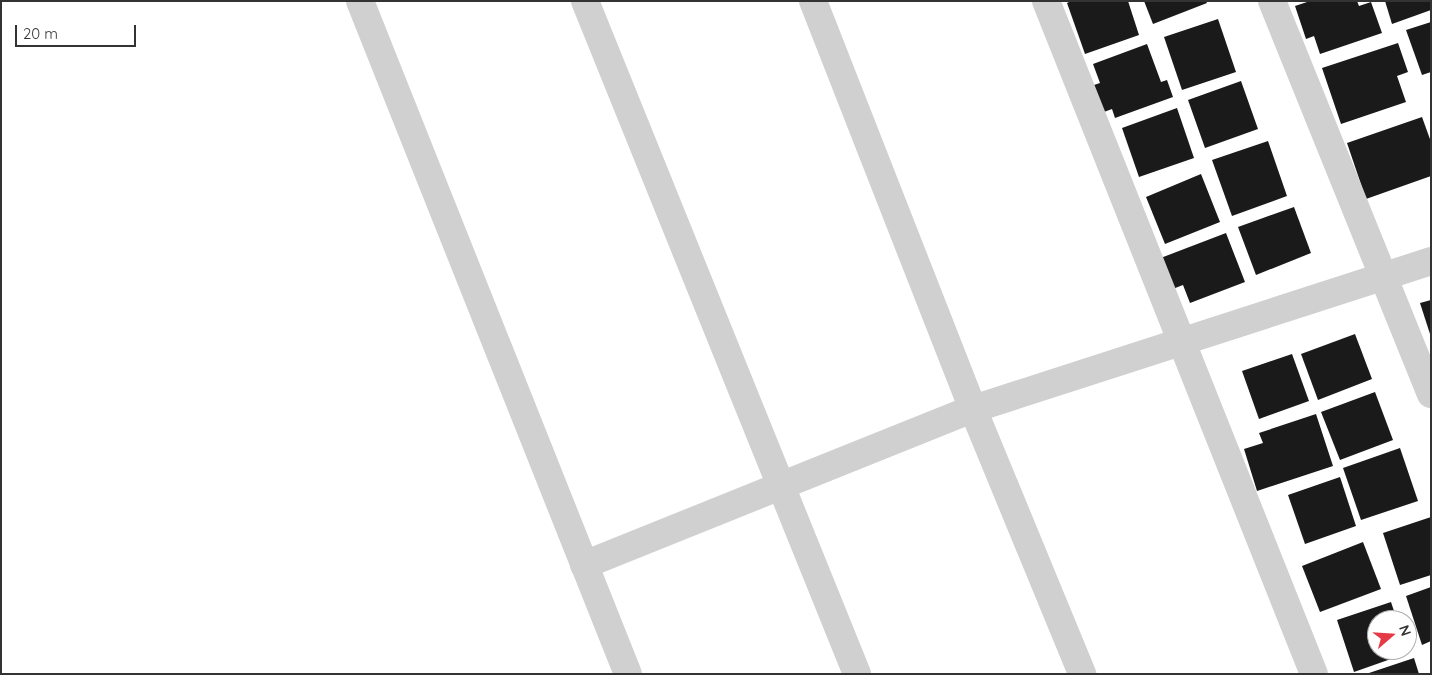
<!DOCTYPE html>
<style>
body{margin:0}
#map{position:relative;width:1432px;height:675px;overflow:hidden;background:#fff;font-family:Quicksand,sans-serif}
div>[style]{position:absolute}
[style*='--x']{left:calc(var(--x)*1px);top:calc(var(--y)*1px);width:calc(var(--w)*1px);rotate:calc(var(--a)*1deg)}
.building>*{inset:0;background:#1a1a1a}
.street>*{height:28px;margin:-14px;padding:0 14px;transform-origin:14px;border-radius:14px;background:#d0d0d0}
span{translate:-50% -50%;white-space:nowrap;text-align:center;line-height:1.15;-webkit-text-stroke:5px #fff;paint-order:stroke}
.frame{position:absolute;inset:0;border:2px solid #333;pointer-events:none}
.north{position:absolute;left:1367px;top:610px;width:50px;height:50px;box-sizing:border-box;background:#fff;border:1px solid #adadad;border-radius:50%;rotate:71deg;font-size:14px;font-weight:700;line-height:20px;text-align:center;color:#333}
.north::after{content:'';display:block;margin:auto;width:18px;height:22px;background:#e63946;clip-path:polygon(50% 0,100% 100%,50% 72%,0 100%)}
.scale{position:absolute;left:15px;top:25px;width:121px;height:22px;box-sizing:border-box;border:2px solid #333;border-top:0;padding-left:6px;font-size:15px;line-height:18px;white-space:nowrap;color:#333;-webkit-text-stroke:4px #fff;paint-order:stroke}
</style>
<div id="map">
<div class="building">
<div style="clip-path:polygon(1071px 1px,1128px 1px,1139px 35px,1085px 54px,1067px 3px)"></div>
<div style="clip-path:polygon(1144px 1px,1206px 1px,1207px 3px,1153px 24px)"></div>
<div style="clip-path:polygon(1310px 1px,1357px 1px,1359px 6px,1371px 2px,1382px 33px,1320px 54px,1314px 36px,1306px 39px,1295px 6px)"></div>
<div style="clip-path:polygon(1385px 1px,1431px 1px,1431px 10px,1392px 24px)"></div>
<div style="clip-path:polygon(1218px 19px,1236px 72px,1182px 90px,1164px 37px)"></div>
<div style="clip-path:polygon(1431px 22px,1431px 72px,1422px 75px,1406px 30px)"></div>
<div style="clip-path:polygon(1398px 43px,1408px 72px,1397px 76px,1406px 102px,1341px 124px,1322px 68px)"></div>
<div style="clip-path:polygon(1147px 44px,1161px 82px,1167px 80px,1173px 97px,1115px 118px,1112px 109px,1096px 115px,1085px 88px,1100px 83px,1093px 64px)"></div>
<div style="clip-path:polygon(1241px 81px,1258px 129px,1205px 148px,1188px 100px)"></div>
<div style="clip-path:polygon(1177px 108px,1194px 158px,1139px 177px,1122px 128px)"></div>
<div style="clip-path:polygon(1422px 117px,1431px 142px,1431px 176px,1366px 199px,1347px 143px)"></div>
<div style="clip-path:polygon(1268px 141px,1287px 196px,1232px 216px,1212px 160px)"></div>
<div style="clip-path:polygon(1201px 174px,1220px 222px,1165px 244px,1146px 197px)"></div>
<div style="clip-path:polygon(1294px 207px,1311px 253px,1256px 275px,1238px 227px)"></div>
<div style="clip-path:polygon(1226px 233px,1245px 282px,1190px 303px,1183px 285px,1170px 290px,1158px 259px)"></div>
<div style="clip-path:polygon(1431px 300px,1431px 334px,1430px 334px,1420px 303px)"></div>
<div style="clip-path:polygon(1355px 334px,1372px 379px,1318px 400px,1301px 354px)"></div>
<div style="clip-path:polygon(1292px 354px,1309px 401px,1259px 419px,1242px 371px)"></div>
<div style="clip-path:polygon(1375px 392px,1393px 440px,1340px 460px,1321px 412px)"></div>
<div style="clip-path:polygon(1316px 414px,1333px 466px,1257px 491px,1244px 449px,1263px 443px,1259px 433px)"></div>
<div style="clip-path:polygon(1400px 448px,1418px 501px,1361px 520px,1343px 468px)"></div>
<div style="clip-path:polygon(1340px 477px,1356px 526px,1305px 544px,1288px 495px)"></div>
<div style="clip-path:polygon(1431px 517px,1431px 575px,1400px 585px,1383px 533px)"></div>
<div style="clip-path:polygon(1363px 542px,1381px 589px,1320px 612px,1302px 566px)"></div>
<div style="clip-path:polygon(1431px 587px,1431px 641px,1422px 645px,1406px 596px)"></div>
<div style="clip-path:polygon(1391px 602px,1397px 620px,1377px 620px,1377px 650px,1407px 650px,1408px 653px,1354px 672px,1337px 620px)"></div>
<div style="clip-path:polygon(1414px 658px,1419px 674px,1369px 674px,1369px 673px)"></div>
</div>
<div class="street">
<div style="--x:360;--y:1;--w:724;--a:68.29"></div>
<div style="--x:585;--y:1;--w:726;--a:67.99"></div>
<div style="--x:813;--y:1;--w:438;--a:68.6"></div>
<div style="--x:973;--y:409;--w:287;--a:67.6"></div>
<div style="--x:1046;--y:1;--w:724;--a:68.29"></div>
<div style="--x:1272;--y:1;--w:424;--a:68"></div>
<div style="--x:584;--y:565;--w:419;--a:-21.9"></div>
<div style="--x:973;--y:409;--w:481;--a:-17.9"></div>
</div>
<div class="frame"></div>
<div class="north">N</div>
<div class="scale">20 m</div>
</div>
